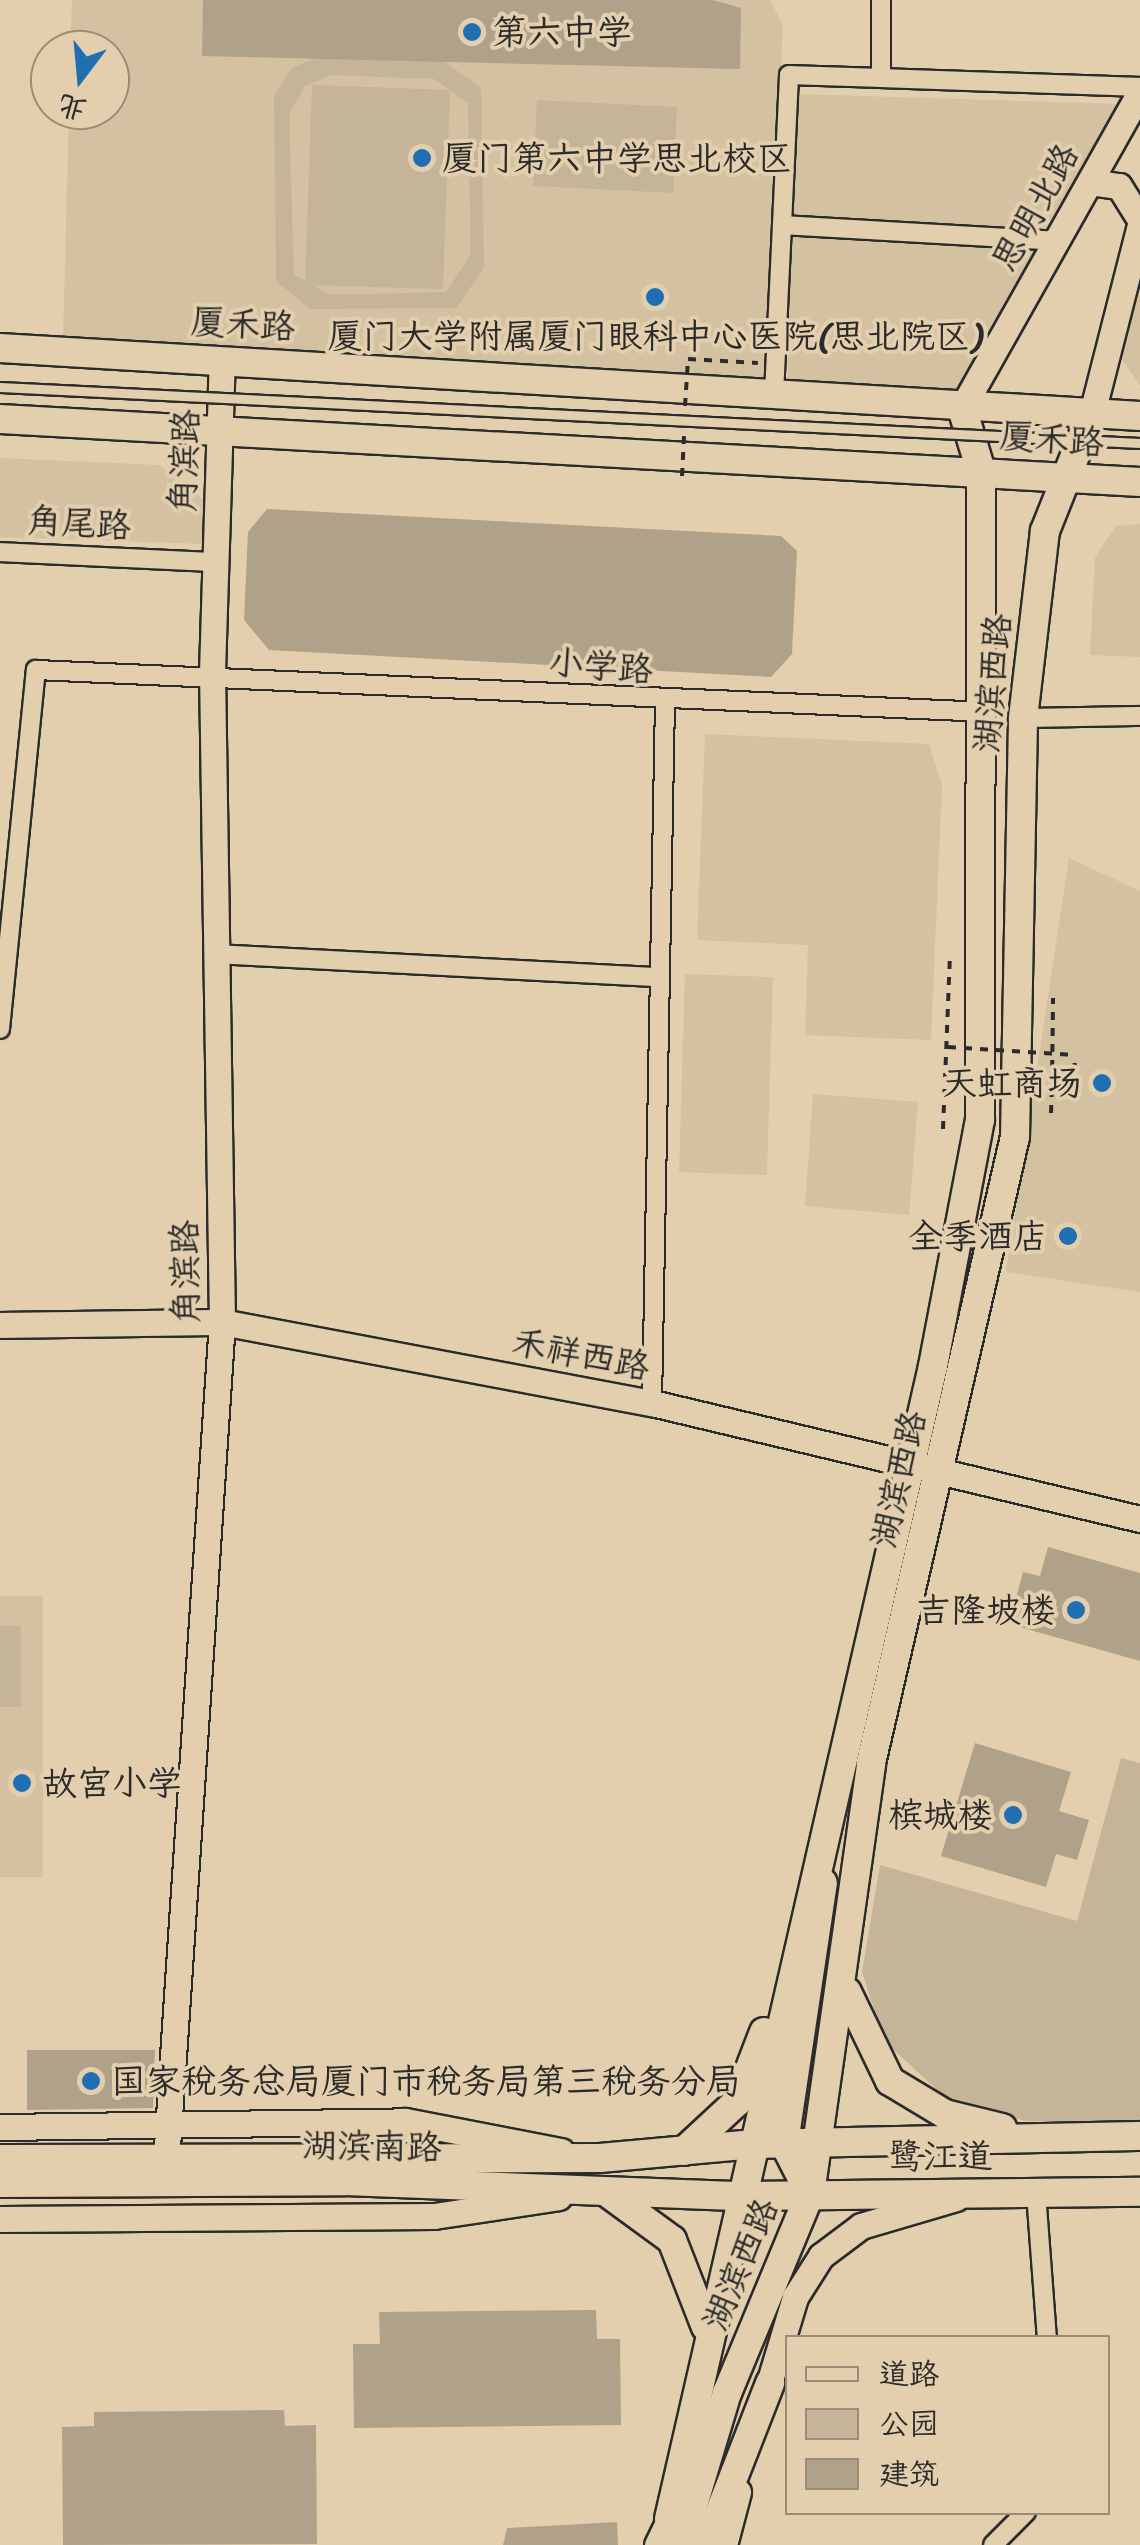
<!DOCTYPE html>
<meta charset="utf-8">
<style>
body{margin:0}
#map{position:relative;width:1140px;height:2545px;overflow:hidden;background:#e3cfad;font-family:Sriracha,"LXGW WenKai TC",sans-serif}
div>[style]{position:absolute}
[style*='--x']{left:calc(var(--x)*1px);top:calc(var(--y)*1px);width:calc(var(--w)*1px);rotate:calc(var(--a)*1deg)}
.built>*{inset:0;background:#d4c1a2}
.green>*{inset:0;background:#c5b498}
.building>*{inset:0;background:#b0a189}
.path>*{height:4px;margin-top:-2px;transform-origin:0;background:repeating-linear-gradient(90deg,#2b2b2b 0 8px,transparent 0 16px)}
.roads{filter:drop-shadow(2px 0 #2b2b2b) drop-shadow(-2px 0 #2b2b2b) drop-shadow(0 2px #2b2b2b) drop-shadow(0 -2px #2b2b2b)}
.street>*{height:18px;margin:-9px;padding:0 9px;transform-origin:9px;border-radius:9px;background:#e3cfad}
.secondary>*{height:25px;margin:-12.5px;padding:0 12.5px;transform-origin:12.5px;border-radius:12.5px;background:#e3cfad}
.primary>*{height:28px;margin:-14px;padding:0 14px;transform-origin:14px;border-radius:14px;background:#e3cfad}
.path-bridge>*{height:4px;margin-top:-2px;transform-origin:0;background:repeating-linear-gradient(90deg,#2b2b2b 0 8px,transparent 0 16px)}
.bridges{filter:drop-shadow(2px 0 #2b2b2b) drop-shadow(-2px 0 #2b2b2b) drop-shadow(0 2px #2b2b2b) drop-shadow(0 -2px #2b2b2b)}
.lane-bridge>*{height:9px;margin:-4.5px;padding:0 4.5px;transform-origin:4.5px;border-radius:4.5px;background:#e3cfad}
.dots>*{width:28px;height:28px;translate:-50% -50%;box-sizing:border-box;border:5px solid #e3cfad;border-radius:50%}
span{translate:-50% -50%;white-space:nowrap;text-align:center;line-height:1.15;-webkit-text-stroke:8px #e3cfad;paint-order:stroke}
.poi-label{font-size:35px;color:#2b2b2b}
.left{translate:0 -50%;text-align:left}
.right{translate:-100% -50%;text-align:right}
.street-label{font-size:35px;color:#2b2b2b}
.legend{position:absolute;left:785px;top:2335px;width:325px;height:180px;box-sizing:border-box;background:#e3cfad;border:2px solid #998d79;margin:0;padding:12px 18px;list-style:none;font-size:30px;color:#2b2b2b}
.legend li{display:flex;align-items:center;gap:20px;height:50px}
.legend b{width:50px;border:2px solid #998d79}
.north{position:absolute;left:30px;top:30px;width:100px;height:100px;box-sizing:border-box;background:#e3cfad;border:2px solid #998d79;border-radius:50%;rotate:196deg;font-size:28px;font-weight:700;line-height:40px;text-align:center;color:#2b2b2b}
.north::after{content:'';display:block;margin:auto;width:35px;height:45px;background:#1f6fb2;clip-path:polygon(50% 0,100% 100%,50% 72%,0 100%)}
</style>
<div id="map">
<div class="built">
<div style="clip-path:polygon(72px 0,770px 0,783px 25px,767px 387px,63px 339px,69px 110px,110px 110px,110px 50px,70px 50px)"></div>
<div style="clip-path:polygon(795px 94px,1121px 104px,955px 395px,787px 390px)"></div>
<div style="clip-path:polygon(1140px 260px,1140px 386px,1122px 359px)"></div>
<div style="clip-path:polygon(0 458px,160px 465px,205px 501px,203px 544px,0 537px)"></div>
<div style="clip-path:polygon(1140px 524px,1140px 657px,1090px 655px,1095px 557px,1116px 526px)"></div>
<div style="clip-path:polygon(705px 734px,929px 744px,942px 785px,931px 1040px,805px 1035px,808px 945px,697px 940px)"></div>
<div style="clip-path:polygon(1069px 858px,1140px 891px,1140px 1292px,1006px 1272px)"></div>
<div style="clip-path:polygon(685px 974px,773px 977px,767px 1175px,679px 1172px)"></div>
<div style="clip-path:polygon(813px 1094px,918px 1102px,909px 1215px,805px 1206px)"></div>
<div style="clip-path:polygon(0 1596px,43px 1596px,43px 1877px,0 1877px)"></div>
</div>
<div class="green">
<div style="clip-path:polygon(evenodd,317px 57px,442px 60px,481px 88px,484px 268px,456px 308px,310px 309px,276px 281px,274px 96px,292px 68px,317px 57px,332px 75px,434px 79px,468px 103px,471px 254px,446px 292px,330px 295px,294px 274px,289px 114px,305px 86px,332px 75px)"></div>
<div style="clip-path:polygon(312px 85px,450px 90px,443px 289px,305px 285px)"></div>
<div style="clip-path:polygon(537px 100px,677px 107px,673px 193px,533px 186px)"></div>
<div style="clip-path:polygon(0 1626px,21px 1626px,21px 1707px,0 1707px)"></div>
<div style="clip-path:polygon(1121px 1758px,1140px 1763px,1140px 2121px,1026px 2121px,947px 2099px,884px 2041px,862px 1972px,880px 1865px,1077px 1921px)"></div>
</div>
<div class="building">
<div style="clip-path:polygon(203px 0,712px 0,741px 8px,740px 69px,202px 56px)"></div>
<div style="clip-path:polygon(267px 509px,781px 536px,797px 551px,792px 654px,771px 677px,269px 650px,244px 620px,248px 532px)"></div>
<div style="clip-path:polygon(1048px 1547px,1140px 1573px,1140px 1661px,1009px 1624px,1023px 1572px,1040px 1576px)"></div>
<div style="clip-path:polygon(975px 1743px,1071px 1772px,1059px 1811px,1089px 1820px,1077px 1860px,1056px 1854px,1046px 1887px,941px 1856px)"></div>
<div style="clip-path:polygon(27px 2050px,155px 2050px,153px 2108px,27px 2110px)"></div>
<div style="clip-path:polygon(596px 2310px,597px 2339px,620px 2339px,621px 2425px,354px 2428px,353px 2344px,380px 2344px,379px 2312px)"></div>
<div style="clip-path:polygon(284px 2410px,285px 2426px,316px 2425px,317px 2544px,63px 2545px,62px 2427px,94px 2426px,94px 2412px)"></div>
<div style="clip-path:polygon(617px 2522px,618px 2545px,503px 2545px,507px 2528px)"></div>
</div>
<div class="path">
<div style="--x:688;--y:359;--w:70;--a:3.3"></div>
<div style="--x:1052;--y:1084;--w:86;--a:-89.3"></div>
<div style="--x:1051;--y:1113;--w:29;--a:-88"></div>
<div style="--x:1052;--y:1084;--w:21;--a:8"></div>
<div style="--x:1073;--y:1087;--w:32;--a:-86"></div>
<div style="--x:943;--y:1129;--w:174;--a:-87.7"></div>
</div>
<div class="roads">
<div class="street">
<div style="--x:881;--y:0;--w:78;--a:90"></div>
<div style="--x:881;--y:78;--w:259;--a:2"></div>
<div style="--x:782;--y:225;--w:274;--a:3.3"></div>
<div style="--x:774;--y:394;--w:319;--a:-87.3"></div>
<div style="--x:789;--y:75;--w:92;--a:1.9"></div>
<div style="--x:0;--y:552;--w:214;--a:2.7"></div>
<div style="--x:1023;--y:718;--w:117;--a:-1"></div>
<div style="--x:214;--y:954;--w:446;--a:3"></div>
<div style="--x:0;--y:1029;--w:361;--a:-84.3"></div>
<div style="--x:36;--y:670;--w:950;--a:2.53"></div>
<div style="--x:652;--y:1403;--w:700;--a:-88.94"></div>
<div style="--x:1036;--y:2193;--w:145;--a:85.7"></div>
<div style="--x:993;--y:2545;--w:47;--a:-45"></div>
</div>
<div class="secondary">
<div style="--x:1090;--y:182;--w:29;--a:8"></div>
<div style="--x:1119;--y:186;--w:40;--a:58"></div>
<div style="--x:962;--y:408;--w:363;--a:-60.6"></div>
<div style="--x:1092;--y:413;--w:194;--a:-75.7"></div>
<div style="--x:0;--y:1325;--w:222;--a:-0.8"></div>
<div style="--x:222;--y:1322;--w:438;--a:10.7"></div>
<div style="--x:652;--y:1403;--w:502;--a:13.37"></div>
<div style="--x:0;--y:2127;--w:405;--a:-0.8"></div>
<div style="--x:405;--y:2121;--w:159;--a:10.9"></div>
<div style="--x:165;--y:2177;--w:857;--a:-86.19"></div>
<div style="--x:222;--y:1322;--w:650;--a:-90.88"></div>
<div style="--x:212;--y:672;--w:312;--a:-88.2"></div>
<div style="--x:0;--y:2219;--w:434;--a:-0.4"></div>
<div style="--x:434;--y:2216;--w:126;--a:-8.6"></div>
<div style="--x:764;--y:2400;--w:108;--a:-73.2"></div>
<div style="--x:795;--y:2297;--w:49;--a:-57.6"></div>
<div style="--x:821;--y:2256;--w:50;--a:-36.9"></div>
<div style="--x:861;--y:2226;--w:99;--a:-16.4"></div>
<div style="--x:657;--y:2545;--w:28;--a:-64"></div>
<div style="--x:724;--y:2545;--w:55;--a:-75.2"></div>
</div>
<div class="primary">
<div style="--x:0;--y:348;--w:1142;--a:3.41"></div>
<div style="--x:0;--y:419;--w:1142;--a:3.16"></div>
<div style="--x:847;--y:1992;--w:99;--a:64.2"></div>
<div style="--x:890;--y:2081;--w:64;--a:31"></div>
<div style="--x:945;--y:2114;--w:59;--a:13.8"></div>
<div style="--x:684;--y:2151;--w:72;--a:-42.8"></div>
<div style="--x:737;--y:2102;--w:75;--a:-68.9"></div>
<div style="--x:0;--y:2159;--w:600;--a:-0.1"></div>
<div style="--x:600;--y:2158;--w:155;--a:-5.2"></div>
<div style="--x:754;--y:2144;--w:386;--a:-1.2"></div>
<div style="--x:0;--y:2183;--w:345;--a:-0.3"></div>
<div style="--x:345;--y:2181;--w:396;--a:2.2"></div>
<div style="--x:741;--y:2196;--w:399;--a:-0.6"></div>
<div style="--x:605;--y:2191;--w:83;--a:36.2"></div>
<div style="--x:672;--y:2240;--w:93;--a:68.7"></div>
<div style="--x:810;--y:2194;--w:57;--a:-117"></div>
<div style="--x:784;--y:2143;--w:263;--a:-81.5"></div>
<div style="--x:669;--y:2519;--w:1183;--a:-77.1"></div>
<div style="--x:933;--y:1366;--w:250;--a:-79.2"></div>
<div style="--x:980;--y:1120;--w:649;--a:-89.91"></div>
<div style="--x:981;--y:471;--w:66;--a:-106.8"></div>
<div style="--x:681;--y:2545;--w:159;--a:-73.2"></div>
<div style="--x:727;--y:2393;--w:216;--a:-67.4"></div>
<div style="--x:810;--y:2194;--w:435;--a:-81.9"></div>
<div style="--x:871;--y:1763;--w:642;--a:-77.05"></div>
<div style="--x:1015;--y:1137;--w:419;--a:-88.9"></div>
<div style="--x:1023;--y:718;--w:188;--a:-83.3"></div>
<div style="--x:1045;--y:531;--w:127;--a:-68.3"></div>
<div style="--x:707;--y:2545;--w:174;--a:-68.7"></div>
</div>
</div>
<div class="path-bridge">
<div style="--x:685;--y:406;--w:47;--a:-86.3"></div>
<div style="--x:682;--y:476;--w:40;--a:-87.1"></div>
<div style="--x:948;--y:1047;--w:127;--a:3.6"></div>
</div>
<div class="bridges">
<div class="lane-bridge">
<div style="--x:0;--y:387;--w:1141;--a:2.81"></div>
</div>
</div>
<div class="dots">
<div style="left:472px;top:32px;background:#1f6fb2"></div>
<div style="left:422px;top:158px;background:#1f6fb2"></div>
<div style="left:655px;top:297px;background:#1f6fb2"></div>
<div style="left:1102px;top:1083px;background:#1f6fb2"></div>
<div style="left:1068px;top:1236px;background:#1f6fb2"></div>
<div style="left:1076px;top:1610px;background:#1f6fb2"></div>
<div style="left:22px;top:1783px;background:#1f6fb2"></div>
<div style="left:1013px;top:1815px;background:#1f6fb2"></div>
<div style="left:91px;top:2081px;background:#1f6fb2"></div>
</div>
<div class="poi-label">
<span class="left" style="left:492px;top:32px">第六中学</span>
<span class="left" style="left:442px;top:158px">厦门第六中学思北校区</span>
<span style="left:655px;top:336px">厦门大学附属厦门眼科中心医院(思北院区)</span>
<span class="right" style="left:1082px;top:1083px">天虹商场</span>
<span class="right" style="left:1048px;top:1236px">全季酒店</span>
<span class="right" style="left:1056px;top:1610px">吉隆坡楼</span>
<span class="left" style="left:42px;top:1783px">故宫小学</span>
<span class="right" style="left:993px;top:1815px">槟城楼</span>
<span class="left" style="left:111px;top:2081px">国家税务总局厦门市税务局第三税务分局</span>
</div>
<div class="street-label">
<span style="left:1035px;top:207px;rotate:-61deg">思明北路</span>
<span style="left:243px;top:324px;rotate:3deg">厦禾路</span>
<span style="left:1052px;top:439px;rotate:4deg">厦禾路</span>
<span style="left:184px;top:461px;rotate:-88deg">角滨路</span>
<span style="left:79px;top:523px;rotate:3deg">角尾路</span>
<span style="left:601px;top:666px;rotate:4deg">小学路</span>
<span style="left:992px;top:683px;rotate:-85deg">湖滨西路</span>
<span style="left:185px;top:1272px;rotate:-91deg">角滨路</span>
<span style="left:581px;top:1354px;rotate:11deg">禾祥西路</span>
<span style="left:898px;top:1479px;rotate:-77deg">湖滨西路</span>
<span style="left:372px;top:2146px;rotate:1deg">湖滨南路</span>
<span style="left:940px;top:2156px">鹭江道</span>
<span style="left:740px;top:2264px;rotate:-67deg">湖滨西路</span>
</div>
<ul class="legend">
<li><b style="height:12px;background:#e3cfad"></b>道路</li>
<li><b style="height:28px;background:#c5b498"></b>公园</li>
<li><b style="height:28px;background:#b0a189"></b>建筑</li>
</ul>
<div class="north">北</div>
</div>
